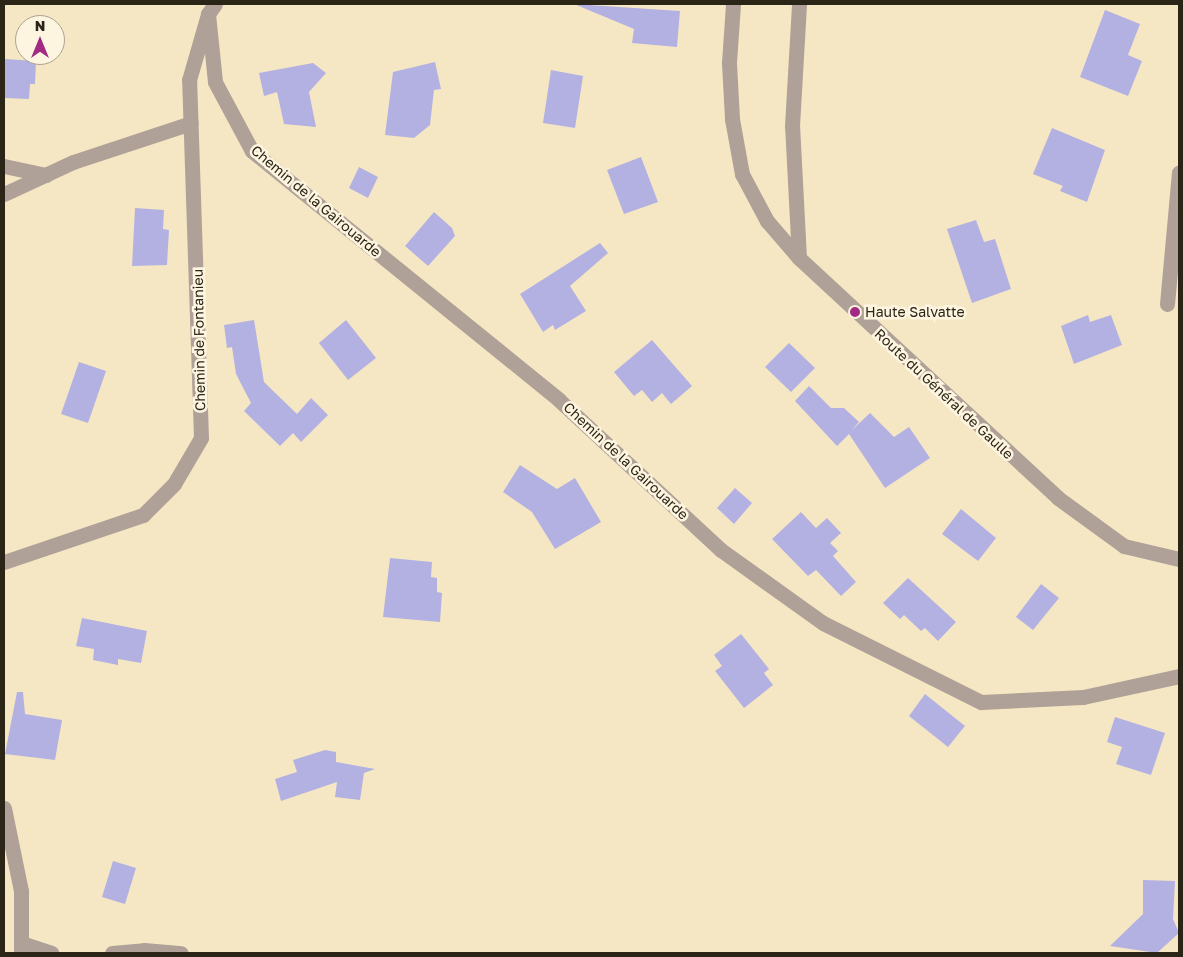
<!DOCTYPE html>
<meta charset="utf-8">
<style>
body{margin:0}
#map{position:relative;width:1183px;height:957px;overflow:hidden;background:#f6e7c4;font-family:"Golos Text",sans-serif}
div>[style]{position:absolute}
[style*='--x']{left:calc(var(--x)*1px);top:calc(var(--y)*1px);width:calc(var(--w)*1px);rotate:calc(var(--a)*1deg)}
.building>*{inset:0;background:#b3b1e2}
.minor>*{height:15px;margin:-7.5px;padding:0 7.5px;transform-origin:7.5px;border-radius:7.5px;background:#afa197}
.dots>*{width:14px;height:14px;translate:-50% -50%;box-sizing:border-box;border:2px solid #fef5e0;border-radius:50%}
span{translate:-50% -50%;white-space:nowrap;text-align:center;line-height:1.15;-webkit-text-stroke:5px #fef5e0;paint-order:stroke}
.street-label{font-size:14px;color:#2b2518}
.poi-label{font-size:14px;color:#2b2518}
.left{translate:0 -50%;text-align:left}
.frame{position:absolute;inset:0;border:5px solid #2b2518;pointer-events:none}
.north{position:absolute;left:15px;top:15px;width:50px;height:50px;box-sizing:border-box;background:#fef5e0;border:1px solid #aaa290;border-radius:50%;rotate:0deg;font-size:14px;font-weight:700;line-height:20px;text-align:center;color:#2b2518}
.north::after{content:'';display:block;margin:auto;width:18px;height:22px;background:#a22a82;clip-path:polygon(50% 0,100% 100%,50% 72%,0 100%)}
</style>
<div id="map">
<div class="building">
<div style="clip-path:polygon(574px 4px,680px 11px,677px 47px,632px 43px,634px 29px)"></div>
<div style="clip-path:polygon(1105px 10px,1140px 24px,1128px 55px,1142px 61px,1128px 96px,1080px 77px)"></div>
<div style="clip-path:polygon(5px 59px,36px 61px,35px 84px,30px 84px,29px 99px,4px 98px)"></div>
<div style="clip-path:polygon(435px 62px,441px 89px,434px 90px,430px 125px,414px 138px,385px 135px,393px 72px)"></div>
<div style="clip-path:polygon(313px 63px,326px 73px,309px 92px,316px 127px,284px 124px,277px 92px,264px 96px,259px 73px)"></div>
<div style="clip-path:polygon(551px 70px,583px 76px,575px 128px,543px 123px)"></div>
<div style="clip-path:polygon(1052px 128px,1105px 150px,1087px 202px,1060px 191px,1063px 186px,1033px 174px)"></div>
<div style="clip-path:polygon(641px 157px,658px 202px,624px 214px,607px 170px)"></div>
<div style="clip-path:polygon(359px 167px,378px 177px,368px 198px,349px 188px)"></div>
<div style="clip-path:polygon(135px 208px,164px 210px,163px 229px,169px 230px,167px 265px,132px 266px)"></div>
<div style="clip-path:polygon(434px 212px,452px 228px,455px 236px,428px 266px,405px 246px)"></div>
<div style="clip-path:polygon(976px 220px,984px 242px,995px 239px,1011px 289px,972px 303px,947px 229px)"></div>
<div style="clip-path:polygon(600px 243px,608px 253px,570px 286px,586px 311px,555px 330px,553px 325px,543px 332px,520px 294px)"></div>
<div style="clip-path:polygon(1088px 315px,1090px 322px,1111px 315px,1122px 345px,1074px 364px,1061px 326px)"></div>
<div style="clip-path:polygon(254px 320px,264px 382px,297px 414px,311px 398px,328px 415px,301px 442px,293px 433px,280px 446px,244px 411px,251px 403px,236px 374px,232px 347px,227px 348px,224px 325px)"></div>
<div style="clip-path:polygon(346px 320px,376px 358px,348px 380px,319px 343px)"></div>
<div style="clip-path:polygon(652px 340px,692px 386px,671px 404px,662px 393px,652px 402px,642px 390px,634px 396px,614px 372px)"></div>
<div style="clip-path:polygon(789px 343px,815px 368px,791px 392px,765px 367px)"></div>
<div style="clip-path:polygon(79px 362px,106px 371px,88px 423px,61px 414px)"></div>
<div style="clip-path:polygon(809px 386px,831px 408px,844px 408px,859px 422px,851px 431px,870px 413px,894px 437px,909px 427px,930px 458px,885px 488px,849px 434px,837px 446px,795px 401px)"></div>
<div style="clip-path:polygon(520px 465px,557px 489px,575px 478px,601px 522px,555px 549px,532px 512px,503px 492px)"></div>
<div style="clip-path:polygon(735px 488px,752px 503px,734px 524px,717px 508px)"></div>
<div style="clip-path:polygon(961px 509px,996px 538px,978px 561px,942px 534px)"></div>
<div style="clip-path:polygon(801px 512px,816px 528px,827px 518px,841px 533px,830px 543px,838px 551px,833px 556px,856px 582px,841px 596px,816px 570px,808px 576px,772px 539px)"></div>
<div style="clip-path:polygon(390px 558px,432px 562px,431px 577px,437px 578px,437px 592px,442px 593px,440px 622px,383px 617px)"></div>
<div style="clip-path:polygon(908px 578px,956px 622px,938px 641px,925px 628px,921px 631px,904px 615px,900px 619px,883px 603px)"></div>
<div style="clip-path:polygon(1041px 584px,1059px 598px,1033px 630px,1016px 617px)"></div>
<div style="clip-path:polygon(82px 618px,147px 631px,141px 663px,118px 659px,118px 665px,93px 660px,94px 649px,76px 646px)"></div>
<div style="clip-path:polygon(741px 634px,769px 669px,764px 673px,773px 685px,744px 708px,715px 671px,722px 666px,714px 655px)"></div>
<div style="clip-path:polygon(17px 692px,23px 692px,25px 714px,62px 720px,55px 760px,5px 754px)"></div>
<div style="clip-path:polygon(925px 694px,965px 726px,948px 747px,909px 716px)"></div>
<div style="clip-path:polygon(1115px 717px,1165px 733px,1151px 775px,1116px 764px,1122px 747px,1107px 742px)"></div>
<div style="clip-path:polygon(325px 750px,336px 752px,336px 762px,375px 769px,364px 773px,360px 800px,335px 797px,337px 782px,281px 801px,275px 779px,297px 772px,293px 760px)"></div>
<div style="clip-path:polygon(113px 861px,136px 868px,125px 904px,102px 897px)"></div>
<div style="clip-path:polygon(1143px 880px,1175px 881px,1173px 919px,1179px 933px,1157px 953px,1110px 946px,1143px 914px)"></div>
</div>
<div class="minor">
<div style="--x:733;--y:4;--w:59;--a:93.9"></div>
<div style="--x:729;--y:63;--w:56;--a:86.9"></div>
<div style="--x:732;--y:119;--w:56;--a:79.7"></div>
<div style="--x:742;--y:174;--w:53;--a:62"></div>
<div style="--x:767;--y:221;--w:49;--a:49.1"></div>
<div style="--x:799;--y:258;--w:353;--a:42.8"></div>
<div style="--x:1058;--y:498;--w:82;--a:36"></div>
<div style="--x:1124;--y:546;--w:57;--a:13.3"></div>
<div style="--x:208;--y:14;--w:68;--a:84.1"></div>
<div style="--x:215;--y:82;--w:78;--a:61.8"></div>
<div style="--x:252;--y:151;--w:395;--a:39"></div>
<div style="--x:559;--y:400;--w:221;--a:42.8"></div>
<div style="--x:721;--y:550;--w:125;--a:35.6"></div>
<div style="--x:823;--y:623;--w:177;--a:26.6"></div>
<div style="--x:981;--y:702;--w:102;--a:-2.8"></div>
<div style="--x:1083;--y:697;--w:98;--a:-12.3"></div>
<div style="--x:4;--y:166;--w:43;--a:12.1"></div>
<div style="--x:4;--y:194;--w:76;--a:-24.9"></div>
<div style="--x:73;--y:162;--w:124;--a:-18.3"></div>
<div style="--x:799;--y:258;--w:132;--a:-93"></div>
<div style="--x:792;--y:126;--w:122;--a:-86.7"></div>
<div style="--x:1167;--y:304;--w:132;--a:-84.8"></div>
<div style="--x:4;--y:562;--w:147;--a:-18.7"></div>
<div style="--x:143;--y:515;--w:44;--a:-45"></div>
<div style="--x:174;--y:484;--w:53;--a:-59.6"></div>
<div style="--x:201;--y:438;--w:358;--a:-91.9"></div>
<div style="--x:189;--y:80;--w:69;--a:-73.9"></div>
<div style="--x:208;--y:14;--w:12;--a:-55"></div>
<div style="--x:4;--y:808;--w:85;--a:78.4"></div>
<div style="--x:21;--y:891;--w:62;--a:90"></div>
<div style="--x:21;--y:943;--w:32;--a:18"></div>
<div style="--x:112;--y:953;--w:32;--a:-5"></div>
<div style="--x:144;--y:950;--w:37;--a:5"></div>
</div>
<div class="dots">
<div style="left:855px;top:312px;background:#a22a82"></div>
</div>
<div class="street-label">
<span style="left:316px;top:201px;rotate:40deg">Chemin de la Gairouarde</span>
<span style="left:199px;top:340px;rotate:-91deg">Chemin de Fontanieu</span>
<span style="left:944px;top:394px;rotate:43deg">Route du Général de Gaulle</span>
<span style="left:626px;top:461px;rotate:43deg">Chemin de la Gairouarde</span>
</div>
<div class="poi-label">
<span class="left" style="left:865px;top:312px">Haute Salvatte</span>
</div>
<div class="frame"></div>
<div class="north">N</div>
</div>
